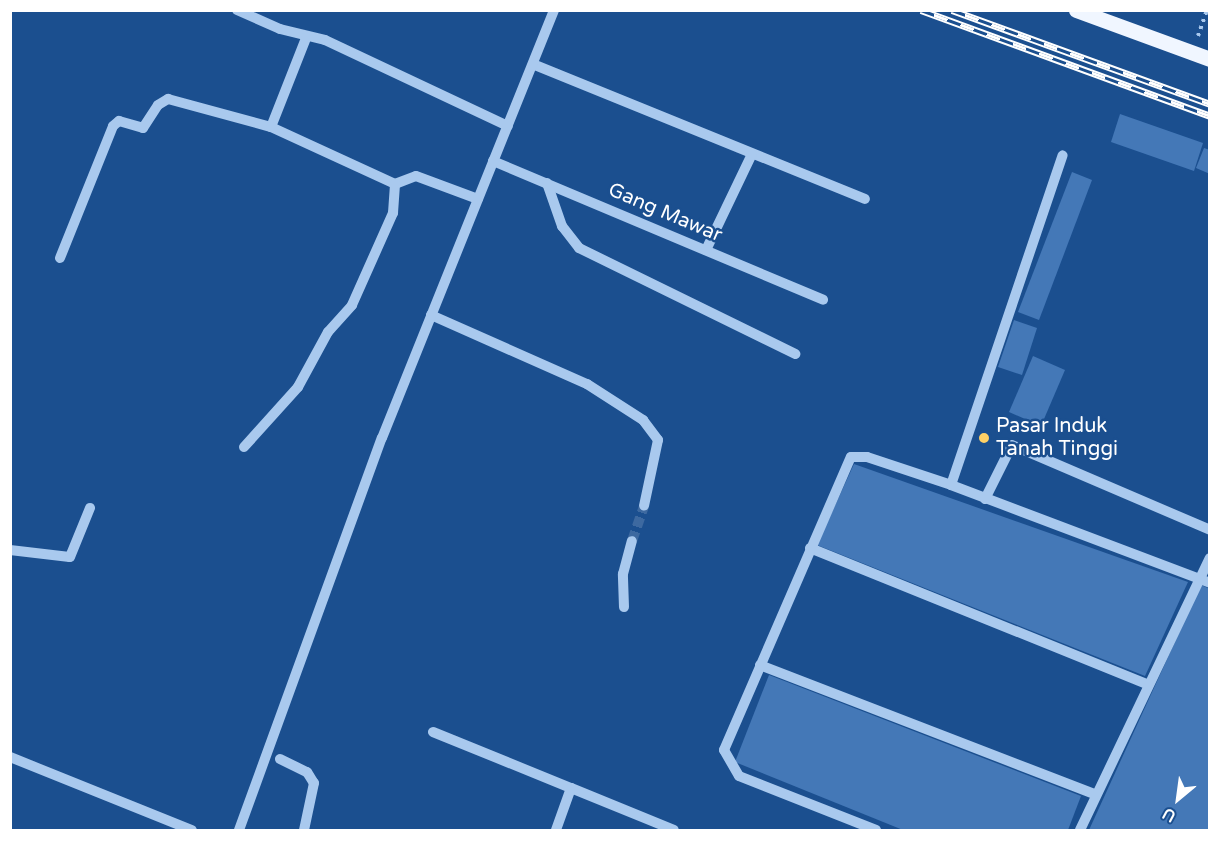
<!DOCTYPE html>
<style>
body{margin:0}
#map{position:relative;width:1220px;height:841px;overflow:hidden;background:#1b4f8f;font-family:"Varela Round",sans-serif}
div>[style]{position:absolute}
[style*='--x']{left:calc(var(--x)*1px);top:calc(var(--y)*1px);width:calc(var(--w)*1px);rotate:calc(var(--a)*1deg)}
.building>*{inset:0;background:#4478b7}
.minor-tunnel>*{height:10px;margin-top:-5px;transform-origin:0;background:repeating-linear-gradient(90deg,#3d69a0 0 10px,transparent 0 15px)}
.path>*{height:4px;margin-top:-2px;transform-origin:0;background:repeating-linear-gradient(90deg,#a9c9ee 0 3px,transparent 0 7.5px)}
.minor>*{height:10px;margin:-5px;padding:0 5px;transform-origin:5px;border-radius:5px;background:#a9c9ee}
.major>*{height:15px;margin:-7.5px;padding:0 7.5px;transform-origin:7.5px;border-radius:7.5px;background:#f0f6ff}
.rail>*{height:7px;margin-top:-3.5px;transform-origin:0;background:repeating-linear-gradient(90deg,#1b4f8f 0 14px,#fff 0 28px);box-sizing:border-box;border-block:2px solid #fff}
.dots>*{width:16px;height:16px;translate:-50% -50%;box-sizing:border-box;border:3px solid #1b4f8f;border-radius:50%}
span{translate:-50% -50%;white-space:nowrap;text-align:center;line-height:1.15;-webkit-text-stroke:5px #1b4f8f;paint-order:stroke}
.street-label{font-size:20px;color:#fff}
.poi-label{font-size:20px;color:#fff}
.left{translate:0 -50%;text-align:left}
.frame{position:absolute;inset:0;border:12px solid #fff;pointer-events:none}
.north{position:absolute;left:1148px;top:769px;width:60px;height:60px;-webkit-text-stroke:4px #1b4f8f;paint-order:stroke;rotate:209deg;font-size:16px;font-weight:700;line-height:24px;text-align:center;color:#fff}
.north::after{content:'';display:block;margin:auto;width:21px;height:27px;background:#fff;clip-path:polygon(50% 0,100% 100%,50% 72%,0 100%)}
</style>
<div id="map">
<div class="building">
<div style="clip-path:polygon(1120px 114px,1203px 143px,1194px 171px,1111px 142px)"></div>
<div style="clip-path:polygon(1204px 148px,1210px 150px,1210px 174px,1196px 168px)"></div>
<div style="clip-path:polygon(1072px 172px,1092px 180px,1039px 320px,1018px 312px)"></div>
<div style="clip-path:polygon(1014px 320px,1037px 328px,1022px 375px,998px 367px)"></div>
<div style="clip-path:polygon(1033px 356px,1065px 370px,1041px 426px,1009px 412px)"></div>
<div style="clip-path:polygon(854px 464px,1188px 582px,1145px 676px,817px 545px)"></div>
<div style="clip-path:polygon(1201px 585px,1210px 589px,1210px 830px,1089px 830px)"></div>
<div style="clip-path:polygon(769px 675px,1081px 796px,1068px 830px,903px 830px,735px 762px)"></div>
</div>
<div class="minor-tunnel">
<div style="--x:632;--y:541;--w:37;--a:-71"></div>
</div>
<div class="path">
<div style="--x:1198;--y:36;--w:28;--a:-71"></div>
</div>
<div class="minor">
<div style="--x:237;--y:10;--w:47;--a:23.8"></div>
<div style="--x:280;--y:29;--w:46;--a:13.7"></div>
<div style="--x:325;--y:40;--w:202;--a:25.2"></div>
<div style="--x:535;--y:65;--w:356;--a:22.1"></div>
<div style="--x:271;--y:127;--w:96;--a:-68.5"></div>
<div style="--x:493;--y:161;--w:358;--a:22.8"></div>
<div style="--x:547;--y:183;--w:46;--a:70.8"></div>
<div style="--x:562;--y:226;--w:28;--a:52"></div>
<div style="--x:579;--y:248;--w:241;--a:26.1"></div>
<div style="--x:706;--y:250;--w:106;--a:-64.4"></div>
<div style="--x:60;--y:258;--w:142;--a:-68.1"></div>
<div style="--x:113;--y:126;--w:8;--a:-40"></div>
<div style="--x:119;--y:121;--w:25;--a:16"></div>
<div style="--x:143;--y:128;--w:27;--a:-57"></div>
<div style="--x:158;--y:105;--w:12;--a:-31"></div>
<div style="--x:168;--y:99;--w:107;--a:15.2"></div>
<div style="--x:271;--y:127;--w:136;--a:24.7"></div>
<div style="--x:395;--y:184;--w:22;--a:-21"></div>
<div style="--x:416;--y:176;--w:66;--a:20.4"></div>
<div style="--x:431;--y:315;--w:171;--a:23.9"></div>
<div style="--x:587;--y:384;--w:67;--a:32.7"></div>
<div style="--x:643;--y:420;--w:25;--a:53"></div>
<div style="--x:658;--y:440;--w:67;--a:102"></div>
<div style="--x:244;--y:447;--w:81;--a:-48"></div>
<div style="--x:298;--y:387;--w:63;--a:-61.4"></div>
<div style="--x:328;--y:332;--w:36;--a:-48"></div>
<div style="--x:352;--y:305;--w:101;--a:-66"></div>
<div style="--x:393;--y:213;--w:29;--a:-86"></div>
<div style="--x:951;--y:485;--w:348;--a:-71.3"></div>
<div style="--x:985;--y:499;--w:60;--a:-63.4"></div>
<div style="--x:1012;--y:445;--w:215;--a:23.2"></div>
<div style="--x:810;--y:548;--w:362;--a:22"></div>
<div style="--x:10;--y:550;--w:60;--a:6.7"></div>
<div style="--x:70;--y:557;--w:53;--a:-67.8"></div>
<div style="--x:624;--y:607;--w:33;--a:-92"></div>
<div style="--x:623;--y:574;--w:34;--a:-75"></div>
<div style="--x:760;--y:665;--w:359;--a:21.1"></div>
<div style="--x:433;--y:732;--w:149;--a:22.1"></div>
<div style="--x:571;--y:788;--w:45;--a:109.7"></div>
<div style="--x:10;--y:757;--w:196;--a:21.9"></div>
<div style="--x:280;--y:759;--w:30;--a:26"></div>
<div style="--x:307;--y:772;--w:13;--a:58"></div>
<div style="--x:314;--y:783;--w:48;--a:102"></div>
<div style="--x:571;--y:788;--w:111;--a:22.2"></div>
<div style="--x:239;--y:830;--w:417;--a:-70"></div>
<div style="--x:382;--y:438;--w:461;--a:-68.1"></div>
<div style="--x:876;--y:830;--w:147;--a:-158.5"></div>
<div style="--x:739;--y:776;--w:30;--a:-120"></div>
<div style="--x:724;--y:750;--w:319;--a:-66.6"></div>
<div style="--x:851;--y:457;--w:16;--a:0"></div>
<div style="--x:867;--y:457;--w:89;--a:18.4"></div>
<div style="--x:951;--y:485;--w:277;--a:20.7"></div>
<div style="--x:1080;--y:830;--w:301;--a:-64.5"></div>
</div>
<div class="major">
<div style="--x:1076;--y:10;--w:143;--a:20.1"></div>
</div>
<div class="rail">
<div style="--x:921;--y:10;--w:308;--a:20.1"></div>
<div style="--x:952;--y:10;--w:275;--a:20"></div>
</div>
<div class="dots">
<div style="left:984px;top:438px;background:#ffd166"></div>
</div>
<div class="street-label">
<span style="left:665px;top:213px;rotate:23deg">Gang Mawar</span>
</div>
<div class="poi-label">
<span class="left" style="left:996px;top:438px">Pasar Induk<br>Tanah Tinggi</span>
</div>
<div class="frame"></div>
<div class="north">U</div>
</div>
